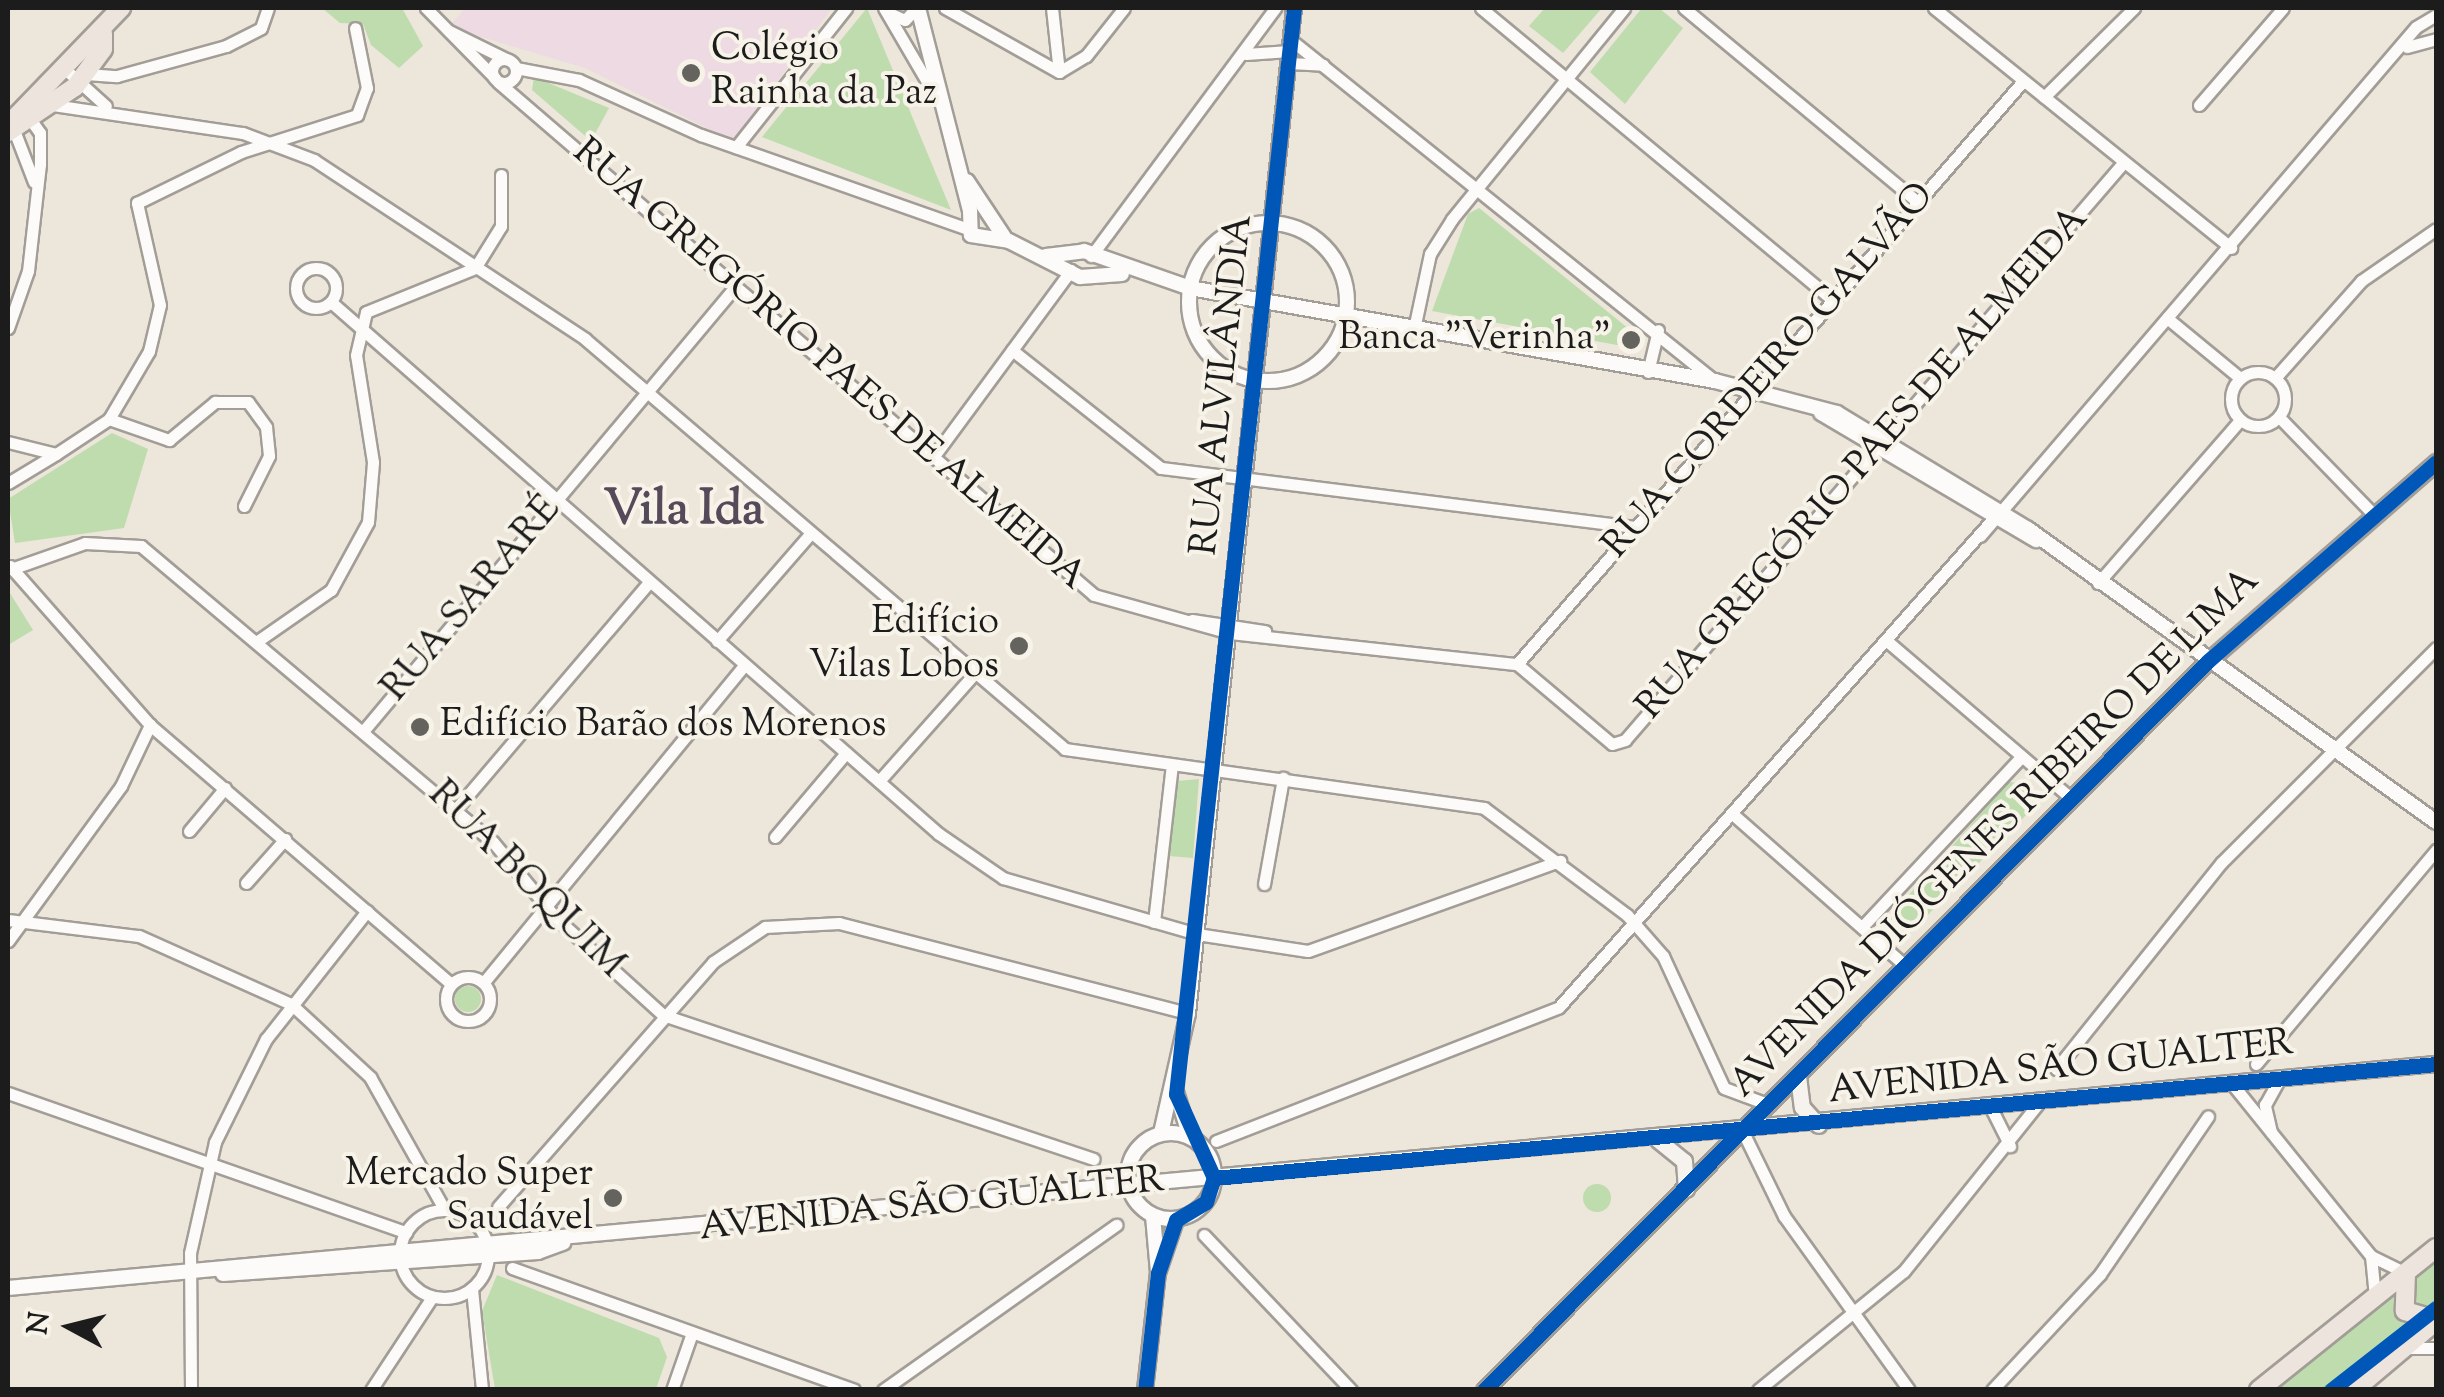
<!DOCTYPE html>
<meta charset="utf-8">
<style>
body{margin:0}
#map{position:relative;width:2444px;height:1397px;overflow:hidden;background:#ede6da;font-family:"Sorts Mill Goudy",serif}
div>[style]{position:absolute}
[style*='--x']{left:calc(var(--x)*1px);top:calc(var(--y)*1px);width:calc(var(--w)*1px);rotate:calc(var(--a)*1deg)}
.built>*{inset:0;background:#eddae2}
.green>*{inset:0;background:#bedcad}
.round{border-radius:50%}
.roads{filter:drop-shadow(2px 0 #a29d97) drop-shadow(-2px 0 #a29d97) drop-shadow(0 2px #a29d97) drop-shadow(0 -2px #a29d97)}
.minor>*{height:11px;margin:-5.5px;padding:0 5.5px;transform-origin:5.5px;border-radius:5.5px;background:#fcfbf9}
.minor>.ring{margin:-5.5px;padding:0;box-sizing:content-box;background:none;border:11px solid #fcfbf9;border-radius:50%}
.tertiary>*{height:14px;margin:-7px;padding:0 7px;transform-origin:7px;border-radius:7px;background:#fcfbf9}
.tertiary>.ring{margin:-7px;padding:0;box-sizing:content-box;background:none;border:14px solid #fcfbf9;border-radius:50%}
.secondary>*{height:15px;margin:-7.5px;padding:0 7.5px;transform-origin:7.5px;border-radius:7.5px;background:#f6f3ee}
.primary>*{height:18px;margin:-9px;padding:0 9px;transform-origin:9px;border-radius:9px;background:#ede5dd}
.trunk>*{height:18px;margin:-9px;padding:0 9px;transform-origin:9px;border-radius:9px;background:#ede5dd}
.cycleway>*{height:15px;margin:-7.5px;padding:0 7.5px;transform-origin:7.5px;border-radius:7.5px;background:#0057b8}
.dots>*{width:28px;height:28px;translate:-50% -50%;box-sizing:border-box;border:5px solid #f7f3e8;border-radius:50%}
span{translate:-50% -50%;white-space:nowrap;text-align:center;line-height:1.15;-webkit-text-stroke:8px #f7f3e8;paint-order:stroke}
.poi-label{font-size:38px;color:#1c1c1c}
.left{translate:0 -50%;text-align:left}
.right{translate:-100% -50%;text-align:right}
.street-label{font-size:38px;color:#1c1c1c}
.district-label{font-size:48px;color:#544a59;font-weight:700}
.frame{position:absolute;inset:0;border:10px solid #1c1c1c;pointer-events:none}
.north{position:absolute;left:20px;top:1277px;width:100px;height:100px;-webkit-text-stroke:8px #f7f3e8;paint-order:stroke;rotate:277deg;font-size:28px;font-weight:700;line-height:40px;text-align:center;color:#1c1c1c}
.north::after{content:'';display:block;margin:auto;width:35px;height:45px;background:#1c1c1c;clip-path:polygon(50% 0,100% 100%,50% 72%,0 100%)}
</style>
<div id="map">
<div class="built">
<div style="clip-path:polygon(466px 8px,832px 8px,733px 141px,585px 68px,448px 27px)"></div>
</div>
<div class="green">
<div style="clip-path:polygon(322px 8px,402px 8px,423px 46px,399px 68px,371px 45px,363px 24px,340px 23px)"></div>
<div style="clip-path:polygon(867px 8px,951px 210px,762px 137px)"></div>
<div style="clip-path:polygon(1545px 8px,1602px 8px,1563px 53px,1529px 26px)"></div>
<div style="clip-path:polygon(1642px 8px,1659px 8px,1683px 28px,1625px 104px,1590px 72px)"></div>
<div style="clip-path:polygon(534px 77px,609px 108px,591px 141px,532px 90px)"></div>
<div style="clip-path:polygon(1479px 208px,1639px 337px,1639px 349px,1432px 311px,1468px 214px)"></div>
<div style="clip-path:polygon(112px 433px,148px 449px,124px 528px,15px 543px,8px 499px)"></div>
<div style="clip-path:polygon(8px 590px,33px 630px,8px 645px)"></div>
<div style="clip-path:polygon(1199px 779px,1193px 858px,1169px 856px,1178px 781px)"></div>
<div style="clip-path:polygon(2009px 782px,2033px 784px,2033px 808px,1909px 934px,1894px 935px,1890px 916px)"></div>
<div class="round" style="left:455px;top:986px;width:26px;height:26px"></div>
<div class="round" style="left:1583px;top:1184px;width:28px;height:28px"></div>
<div style="clip-path:polygon(2436px 1254px,2436px 1310px,2433px 1313px,2412px 1304px,2409px 1277px)"></div>
<div style="clip-path:polygon(497px 1275px,659px 1338px,667px 1357px,656px 1389px,495px 1389px,482px 1311px)"></div>
<div style="clip-path:polygon(2396px 1289px,2423px 1325px,2341px 1389px,2271px 1390px)"></div>
</div>
<div class="roads">
<div class="minor">
<div style="--x:426;--y:8;--w:98;--a:45.4"></div>
<div style="--x:884;--y:8;--w:95;--a:59.7"></div>
<div style="--x:945;--y:8;--w:131;--a:29.3"></div>
<div style="--x:1059;--y:72;--w:31;--a:-31"></div>
<div style="--x:1086;--y:56;--w:61;--a:-51.6"></div>
<div style="--x:1052;--y:8;--w:64;--a:83.8"></div>
<div style="--x:1481;--y:8;--w:457;--a:39.7"></div>
<div style="--x:1684;--y:8;--w:304;--a:39.7"></div>
<div style="--x:1934;--y:8;--w:382;--a:38.9"></div>
<div style="--x:889;--y:13;--w:17;--a:24"></div>
<div style="--x:905;--y:20;--w:16;--a:-47"></div>
<div style="--x:449;--y:31;--w:64;--a:26.2"></div>
<div style="--x:1291;--y:40;--w:544;--a:38.81"></div>
<div style="--x:2407;--y:47;--w:30;--a:-15"></div>
<div style="--x:1246;--y:54;--w:43;--a:-4"></div>
<div class="ring" style="left:492px;top:59px;width:13px;height:13px"></div>
<div style="--x:1289;--y:63;--w:34;--a:3"></div>
<div style="--x:516;--y:68;--w:64;--a:10.8"></div>
<div style="--x:579;--y:80;--w:134;--a:24.3"></div>
<div style="--x:701;--y:135;--w:280;--a:19.4"></div>
<div style="--x:65;--y:69;--w:55;--a:42.1"></div>
<div style="--x:86;--y:74;--w:31;--a:4"></div>
<div style="--x:117;--y:76;--w:113;--a:-15.4"></div>
<div style="--x:226;--y:46;--w:39;--a:-27"></div>
<div style="--x:261;--y:28;--w:21;--a:-71"></div>
<div style="--x:498;--y:82;--w:786;--a:40.72"></div>
<div style="--x:1094;--y:595;--w:141;--a:15.6"></div>
<div style="--x:1230;--y:633;--w:289;--a:6.2"></div>
<div style="--x:1517;--y:664;--w:124;--a:40.1"></div>
<div style="--x:1612;--y:744;--w:14;--a:-17"></div>
<div style="--x:1625;--y:740;--w:762;--a:-49.2"></div>
<div style="--x:2044;--y:97;--w:127;--a:-44.7"></div>
<div style="--x:46;--y:104;--w:199;--a:8.4"></div>
<div style="--x:243;--y:133;--w:76;--a:20.8"></div>
<div style="--x:314;--y:160;--w:325;--a:33.4"></div>
<div style="--x:585;--y:339;--w:631;--a:40.5"></div>
<div style="--x:1065;--y:749;--w:423;--a:8"></div>
<div style="--x:1484;--y:808;--w:179;--a:36.8"></div>
<div style="--x:1627;--y:915;--w:55;--a:48.7"></div>
<div style="--x:1663;--y:956;--w:145;--a:65.2"></div>
<div style="--x:1724;--y:1088;--w:49;--a:20.3"></div>
<div style="--x:2199;--y:105;--w:128;--a:-49.1"></div>
<div style="--x:12;--y:125;--w:61;--a:68.9"></div>
<div style="--x:736;--y:147;--w:177;--a:-51.6"></div>
<div style="--x:1091;--y:256;--w:309;--a:-53.4"></div>
<div class="ring" style="left:296px;top:268px;width:29px;height:29px"></div>
<div style="--x:331;--y:302;--w:808;--a:41.19"></div>
<div style="--x:939;--y:834;--w:78;--a:34.5"></div>
<div style="--x:1003;--y:878;--w:202;--a:16.1"></div>
<div style="--x:1197;--y:934;--w:112;--a:8.7"></div>
<div style="--x:1308;--y:951;--w:268;--a:-19.7"></div>
<div style="--x:2167;--y:318;--w:94;--a:39.4"></div>
<div style="--x:8;--y:328;--w:60;--a:-70.7"></div>
<div style="--x:28;--y:271;--w:108;--a:-83.6"></div>
<div style="--x:40;--y:164;--w:31;--a:-90"></div>
<div style="--x:40;--y:133;--w:21;--a:-125"></div>
<div style="--x:1414;--y:329;--w:77;--a:-78"></div>
<div style="--x:1430;--y:254;--w:41;--a:-57.8"></div>
<div style="--x:1452;--y:219;--w:272;--a:-50.8"></div>
<div style="--x:1012;--y:350;--w:190;--a:38.4"></div>
<div style="--x:1161;--y:468;--w:478;--a:7.1"></div>
<div class="ring" style="left:2231px;top:372px;width:43px;height:43px"></div>
<div style="--x:1648;--y:372;--w:43;--a:-76.6"></div>
<div style="--x:2275;--y:378;--w:130;--a:-48.4"></div>
<div style="--x:2361;--y:281;--w:91;--a:-34.7"></div>
<div style="--x:2279;--y:417;--w:135;--a:45.9"></div>
<div style="--x:109;--y:419;--w:64;--a:19.3"></div>
<div style="--x:169;--y:440;--w:60;--a:-39.6"></div>
<div style="--x:215;--y:402;--w:33;--a:0"></div>
<div style="--x:248;--y:402;--w:31;--a:54"></div>
<div style="--x:266;--y:427;--w:29;--a:84"></div>
<div style="--x:269;--y:456;--w:56;--a:116.6"></div>
<div style="--x:8;--y:442;--w:49;--a:14"></div>
<div style="--x:56;--y:454;--w:64;--a:-33.4"></div>
<div style="--x:109;--y:419;--w:79;--a:-59.5"></div>
<div style="--x:149;--y:351;--w:47;--a:-76.6"></div>
<div style="--x:160;--y:305;--w:105;--a:-102.7"></div>
<div style="--x:137;--y:203;--w:116;--a:-26.1"></div>
<div style="--x:241;--y:152;--w:122;--a:-17.7"></div>
<div style="--x:357;--y:115;--w:29;--a:-70"></div>
<div style="--x:367;--y:88;--w:61;--a:-101.3"></div>
<div style="--x:934;--y:456;--w:231;--a:-53.6"></div>
<div style="--x:8;--y:483;--w:56;--a:-31.1"></div>
<div style="--x:1980;--y:536;--w:670;--a:-49.42"></div>
<div style="--x:2416;--y:27;--w:23;--a:-31"></div>
<div style="--x:10;--y:566;--w:212;--a:48.6"></div>
<div style="--x:150;--y:725;--w:397;--a:40.7"></div>
<div style="--x:11;--y:569;--w:78;--a:-19.4"></div>
<div style="--x:85;--y:543;--w:56;--a:3.1"></div>
<div style="--x:141;--y:546;--w:460;--a:40.1"></div>
<div style="--x:493;--y:842;--w:97;--a:50.4"></div>
<div style="--x:555;--y:917;--w:146;--a:42.2"></div>
<div style="--x:663;--y:1015;--w:454;--a:18.5"></div>
<div style="--x:2098;--y:583;--w:216;--a:-48.9"></div>
<div style="--x:1192;--y:620;--w:74;--a:8.6"></div>
<div style="--x:259;--y:640;--w:88;--a:-34.8"></div>
<div style="--x:331;--y:590;--w:77;--a:-61.4"></div>
<div style="--x:368;--y:522;--w:60;--a:-85.2"></div>
<div style="--x:373;--y:462;--w:108;--a:-99"></div>
<div style="--x:356;--y:355;--w:44;--a:-76.9"></div>
<div style="--x:366;--y:312;--w:118;--a:-22"></div>
<div style="--x:475;--y:268;--w:49;--a:-58.2"></div>
<div style="--x:501;--y:226;--w:51;--a:-90"></div>
<div style="--x:717;--y:641;--w:143;--a:-49"></div>
<div style="--x:1887;--y:641;--w:243;--a:40.5"></div>
<div style="--x:1517;--y:664;--w:772;--a:-49.04"></div>
<div style="--x:365;--y:729;--w:576;--a:-50.07"></div>
<div style="--x:879;--y:781;--w:143;--a:-48.4"></div>
<div style="--x:456;--y:809;--w:298;--a:-49.6"></div>
<div style="--x:1736;--y:817;--w:227;--a:41.3"></div>
<div style="--x:189;--y:831;--w:56;--a:-50.1"></div>
<div style="--x:775;--y:837;--w:110;--a:-49.8"></div>
<div style="--x:246;--y:883;--w:59;--a:-48.4"></div>
<div style="--x:1264;--y:884;--w:108;--a:-79.8"></div>
<div style="--x:8;--y:920;--w:132;--a:7"></div>
<div style="--x:139;--y:936;--w:167;--a:24.1"></div>
<div style="--x:291;--y:1004;--w:108;--a:42.7"></div>
<div style="--x:370;--y:1077;--w:151;--a:60.7"></div>
<div style="--x:1154;--y:922;--w:158;--a:-83.5"></div>
<div style="--x:1862;--y:927;--w:233;--a:-46.9"></div>
<div style="--x:8;--y:941;--w:192;--a:-53.9"></div>
<div style="--x:121;--y:786;--w:68;--a:-64.6"></div>
<div class="ring" style="left:446px;top:977px;width:33px;height:33px"></div>
<div style="--x:484;--y:982;--w:410;--a:-50.6"></div>
<div style="--x:2256;--y:1064;--w:280;--a:-49.9"></div>
<div style="--x:2056;--y:1069;--w:265;--a:-51.3"></div>
<div style="--x:2222;--y:862;--w:303;--a:-45"></div>
<div style="--x:2233;--y:1085;--w:220;--a:51.1"></div>
<div style="--x:2371;--y:1256;--w:39;--a:26"></div>
<div style="--x:8;--y:1093;--w:422;--a:19.3"></div>
<div style="--x:1990;--y:1106;--w:45;--a:63.4"></div>
<div style="--x:1743;--y:1132;--w:93;--a:64"></div>
<div style="--x:1784;--y:1216;--w:214;--a:54.3"></div>
<div style="--x:2271;--y:1132;--w:28;--a:-103"></div>
<div style="--x:2265;--y:1105;--w:29;--a:-61"></div>
<div style="--x:1216;--y:1141;--w:368;--a:-21.3"></div>
<div style="--x:1559;--y:1007;--w:664;--a:-48.36"></div>
<div style="--x:498;--y:1207;--w:326;--a:-48.7"></div>
<div style="--x:713;--y:962;--w:63;--a:-33.9"></div>
<div style="--x:765;--y:927;--w:74;--a:-3.1"></div>
<div style="--x:839;--y:923;--w:360;--a:14.5"></div>
<div class="ring" style="left:400px;top:1210px;width:77px;height:77px"></div>
<div style="--x:1204;--y:1235;--w:214;--a:46.5"></div>
<div style="--x:2371;--y:1256;--w:41;--a:84.4"></div>
<div style="--x:512;--y:1268;--w:363;--a:19.6"></div>
<div style="--x:472;--y:1289;--w:101;--a:84.3"></div>
<div style="--x:2407;--y:1348;--w:29;--a:0"></div>
<div style="--x:191;--y:1390;--w:137;--a:-90.4"></div>
<div style="--x:190;--y:1253;--w:114;--a:-77.3"></div>
<div style="--x:215;--y:1142;--w:115;--a:-63.7"></div>
<div style="--x:266;--y:1039;--w:163;--a:-51.7"></div>
<div style="--x:371;--y:1390;--w:111;--a:-56.7"></div>
<div style="--x:672;--y:1390;--w:60;--a:-70.7"></div>
<div style="--x:883;--y:1390;--w:286;--a:-35.3"></div>
<div style="--x:1758;--y:1390;--w:188;--a:-39.2"></div>
<div style="--x:1904;--y:1271;--w:218;--a:-51.3"></div>
<div style="--x:1992;--y:1390;--w:158;--a:-47"></div>
<div style="--x:2100;--y:1274;--w:191;--a:-55.6"></div>
</div>
<div class="tertiary">
<div style="--x:918;--y:8;--w:210;--a:75.6"></div>
<div style="--x:967;--y:181;--w:67;--a:56.5"></div>
<div style="--x:970;--y:211;--w:24;--a:88"></div>
<div style="--x:971;--y:235;--w:38;--a:9"></div>
<div style="--x:1009;--y:241;--w:80;--a:26.9"></div>
<div style="--x:1080;--y:277;--w:42;--a:-4.1"></div>
<div class="ring" style="left:1189px;top:223px;width:144px;height:144px"></div>
<div style="--x:1046;--y:256;--w:38;--a:-7"></div>
<div style="--x:1084;--y:251;--w:112;--a:19.2"></div>
<div style="--x:1190;--y:288;--w:533;--a:10.05"></div>
<div style="--x:1715;--y:381;--w:126;--a:14.7"></div>
<div style="--x:1837;--y:413;--w:223;--a:31.3"></div>
<div style="--x:2028;--y:529;--w:502;--a:35.68"></div>
<div style="--x:1821;--y:413;--w:250;--a:30.6"></div>
<div style="--x:1177;--y:1095;--w:44;--a:72.8"></div>
<div class="ring" style="left:1128px;top:1133px;width:72px;height:72px"></div>
<div style="--x:1161;--y:1133;--w:123;--a:-77.3"></div>
<div style="--x:1188;--y:1013;--w:1011;--a:-83.98"></div>
<div style="--x:1153;--y:1216;--w:56;--a:84.9"></div>
<div style="--x:223;--y:1274;--w:316;--a:-4"></div>
<div style="--x:538;--y:1252;--w:27;--a:-20"></div>
<div style="--x:8;--y:1288;--w:2438;--a:-5.27"></div>
<div style="--x:1145;--y:1390;--w:118;--a:-83.7"></div>
<div style="--x:1158;--y:1273;--w:56;--a:-71.2"></div>
</div>
<div class="secondary">
<div style="--x:1798;--y:1076;--w:31;--a:83"></div>
<div style="--x:1802;--y:1107;--w:24;--a:48"></div>
<div style="--x:1658;--y:1140;--w:33;--a:39"></div>
<div style="--x:1684;--y:1161;--w:28;--a:86"></div>
<div style="--x:1484;--y:1390;--w:1027;--a:-45.2"></div>
<div style="--x:2208;--y:661;--w:303;--a:-41.1"></div>
</div>
<div class="primary">
<div style="--x:8;--y:125;--w:163;--a:-46"></div>
<div style="--x:8;--y:132;--w:81;--a:-33.9"></div>
<div style="--x:75;--y:87;--w:47;--a:-53.6"></div>
<div style="--x:103;--y:49;--w:15;--a:-90"></div>
</div>
<div class="trunk">
<div style="--x:2406;--y:1273;--w:38;--a:92"></div>
<div style="--x:2405;--y:1311;--w:32;--a:16"></div>
<div style="--x:2259;--y:1390;--w:227;--a:-38.7"></div>
<div style="--x:2354;--y:1390;--w:107;--a:-40.1"></div>
</div>
</div>
<div class="cycleway">
<div style="--x:1214;--y:1178;--w:1227;--a:-5.33"></div>
<div style="--x:1145;--y:1390;--w:118;--a:-83.7"></div>
<div style="--x:1158;--y:1273;--w:56;--a:-71.2"></div>
<div style="--x:1176;--y:1220;--w:35;--a:-31"></div>
<div style="--x:1206;--y:1202;--w:25;--a:-72"></div>
<div style="--x:1214;--y:1178;--w:92;--a:-114.3"></div>
<div style="--x:1176;--y:1094;--w:1092;--a:-83.8"></div>
<div style="--x:1484;--y:1390;--w:1027;--a:-45.2"></div>
<div style="--x:2208;--y:661;--w:303;--a:-41.1"></div>
<div style="--x:2331;--y:1390;--w:133;--a:-38"></div>
</div>
<div class="dots">
<div style="left:691px;top:73px;background:#65635e"></div>
<div style="left:1631px;top:340px;background:#65635e"></div>
<div style="left:1019px;top:646px;background:#65635e"></div>
<div style="left:420px;top:727px;background:#65635e"></div>
<div style="left:613px;top:1198px;background:#65635e"></div>
</div>
<div class="poi-label">
<span class="left" style="left:711px;top:73px">Colégio<br>Rainha da Paz</span>
<span class="right" style="left:1611px;top:340px">Banca "Verinha"</span>
<span class="right" style="left:999px;top:646px">Edifício<br>Vilas Lobos</span>
<span class="left" style="left:440px;top:727px">Edifício Barão dos Morenos</span>
<span class="right" style="left:593px;top:1198px">Mercado Super<br>Saudável</span>
</div>
<div class="street-label">
<span style="left:828px;top:366px;rotate:41deg">RUA GREGÓRIO PAES DE ALMEIDA</span>
<span style="left:1770px;top:372px;rotate:-49deg">RUA CORDEIRO GALVÃO</span>
<span style="left:1224px;top:385px;rotate:-84deg">RUA ALVILÂNDIA</span>
<span style="left:1864px;top:464px;rotate:-49deg">RUA GREGÓRIO PAES DE ALMEIDA</span>
<span style="left:473px;top:600px;rotate:-50deg">RUA SARARÉ</span>
<span style="left:1996px;top:834px;rotate:-45deg">AVENIDA DIÓGENES RIBEIRO DE LIMA</span>
<span style="left:525px;top:881px;rotate:45deg">RUA BOQUIM</span>
<span style="left:2061px;top:1069px;rotate:-6deg">AVENIDA SÃO GUALTER</span>
<span style="left:932px;top:1206px;rotate:-6deg">AVENIDA SÃO GUALTER</span>
</div>
<div class="district-label">
<span style="left:684px;top:512px">Vila Ida</span>
</div>
<div class="frame"></div>
<div class="north">N</div>
</div>
